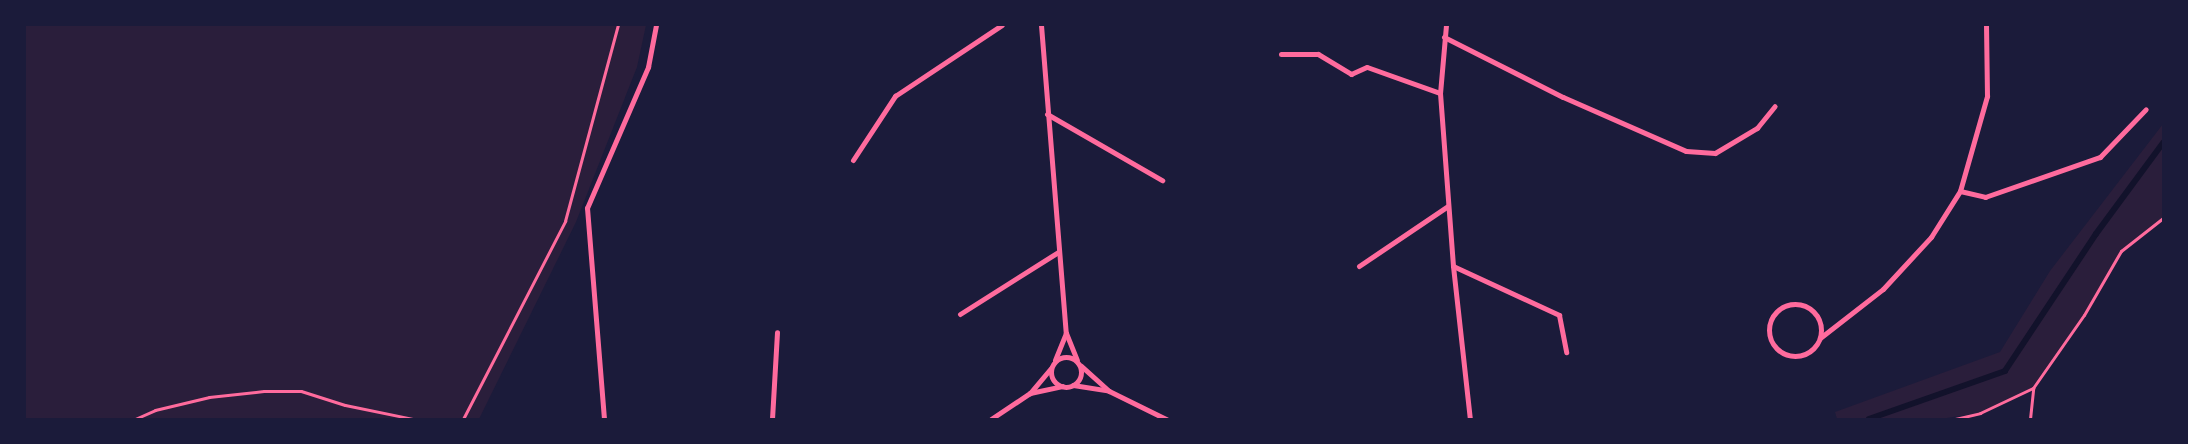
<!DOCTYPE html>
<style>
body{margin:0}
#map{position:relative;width:2188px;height:444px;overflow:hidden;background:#1b1b3a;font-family:Manrope,sans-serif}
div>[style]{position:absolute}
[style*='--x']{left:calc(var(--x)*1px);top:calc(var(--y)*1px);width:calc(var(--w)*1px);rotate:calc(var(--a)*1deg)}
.green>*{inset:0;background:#2a1e3b}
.stream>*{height:5.5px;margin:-2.75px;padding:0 2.75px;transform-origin:2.75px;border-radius:2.75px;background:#12122b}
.path>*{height:3px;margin:-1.5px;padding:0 1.5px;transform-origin:1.5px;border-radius:1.5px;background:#ff6b9d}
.minor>*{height:5px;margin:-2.5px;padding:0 2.5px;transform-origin:2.5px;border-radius:2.5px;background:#ff6b9d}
.minor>.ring{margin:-2.5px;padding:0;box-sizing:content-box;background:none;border:5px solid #ff6b9d;border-radius:50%}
span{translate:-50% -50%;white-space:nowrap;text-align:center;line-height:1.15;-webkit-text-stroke:4px #1b1b3a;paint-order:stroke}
.frame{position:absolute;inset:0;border:26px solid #1b1b3a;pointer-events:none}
</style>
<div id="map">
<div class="green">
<div style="clip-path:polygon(25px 25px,646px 25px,637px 67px,576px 222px,479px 419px,25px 419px)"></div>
<div style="clip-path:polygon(2163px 124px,2163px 218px,2121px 251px,2091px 304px,2029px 392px,1980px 413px,1940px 419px,1837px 419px,1835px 412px,2000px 352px,2050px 271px)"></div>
</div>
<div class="stream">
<div style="--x:1869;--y:419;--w:144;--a:-19.4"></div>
<div style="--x:2005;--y:371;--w:164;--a:-56.4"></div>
<div style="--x:2096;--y:234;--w:113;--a:-53.6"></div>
</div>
<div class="path">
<div style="--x:135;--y:419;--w:22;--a:-24"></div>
<div style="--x:155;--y:410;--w:56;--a:-13.5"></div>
<div style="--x:209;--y:397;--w:55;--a:-6.2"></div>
<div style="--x:264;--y:391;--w:37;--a:0"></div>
<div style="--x:301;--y:391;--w:46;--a:17.7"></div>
<div style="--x:345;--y:405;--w:69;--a:11.6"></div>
<div style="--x:463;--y:419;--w:223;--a:-62.7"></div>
<div style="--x:565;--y:221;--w:203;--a:-74.9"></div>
<div style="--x:1955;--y:419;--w:26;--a:-13"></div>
<div style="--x:1980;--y:413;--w:59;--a:-25.3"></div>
<div style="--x:2033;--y:388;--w:89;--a:-55.1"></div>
<div style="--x:2084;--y:315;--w:74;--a:-60"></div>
<div style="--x:2121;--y:251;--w:53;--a:-38.2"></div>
<div style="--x:2030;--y:419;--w:31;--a:-84"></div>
</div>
<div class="minor">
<div style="--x:1041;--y:25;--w:309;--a:85.4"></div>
<div style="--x:1446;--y:25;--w:68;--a:95"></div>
<div style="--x:1440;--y:93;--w:173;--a:85.7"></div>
<div style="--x:1453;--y:266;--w:154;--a:83.7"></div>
<div style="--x:1444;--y:37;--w:133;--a:26.8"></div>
<div style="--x:1563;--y:97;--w:134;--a:23.7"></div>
<div style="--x:1686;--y:151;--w:29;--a:4"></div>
<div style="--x:1715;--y:153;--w:49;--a:-30.8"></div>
<div style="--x:1757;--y:128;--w:28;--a:-51"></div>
<div style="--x:1281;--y:54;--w:37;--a:0"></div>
<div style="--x:1318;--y:54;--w:39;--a:31"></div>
<div style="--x:1351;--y:74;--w:17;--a:-24"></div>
<div style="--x:1367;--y:67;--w:77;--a:19.6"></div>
<div style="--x:1047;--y:114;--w:133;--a:29.9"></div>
<div style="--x:853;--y:160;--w:77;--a:-56.7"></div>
<div style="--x:895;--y:96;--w:128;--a:-33.6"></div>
<div style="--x:1960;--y:191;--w:26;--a:13"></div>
<div style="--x:1985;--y:197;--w:122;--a:-19.2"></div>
<div style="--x:2100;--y:157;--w:66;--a:-46.2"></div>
<div style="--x:1359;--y:266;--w:107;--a:-34"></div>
<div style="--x:1453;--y:266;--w:117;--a:24.8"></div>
<div style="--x:1559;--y:315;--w:38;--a:79"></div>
<div class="ring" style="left:1769px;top:304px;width:47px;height:47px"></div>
<div style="--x:960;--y:314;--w:116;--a:-32.3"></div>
<div style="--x:1820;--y:338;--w:80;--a:-37.9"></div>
<div style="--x:1883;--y:289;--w:71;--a:-47.3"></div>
<div style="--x:1931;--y:237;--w:54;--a:-57.8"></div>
<div style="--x:1960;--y:191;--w:99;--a:-74.1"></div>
<div style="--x:1987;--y:96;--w:71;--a:-90.8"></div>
<div class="ring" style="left:1051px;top:357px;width:25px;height:25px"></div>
<div style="--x:1055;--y:360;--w:29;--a:-68"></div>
<div style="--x:1066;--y:333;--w:29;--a:68"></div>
<div style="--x:1051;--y:368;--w:33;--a:130"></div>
<div style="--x:1030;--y:393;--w:33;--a:-12"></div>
<div style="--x:1073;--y:385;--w:36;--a:9"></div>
<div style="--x:1109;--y:391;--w:38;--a:-138"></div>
<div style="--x:1109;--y:391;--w:64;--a:26.2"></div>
<div style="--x:604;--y:419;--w:212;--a:-94.6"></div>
<div style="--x:587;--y:208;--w:154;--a:-66.6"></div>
<div style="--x:648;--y:67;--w:43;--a:-79.2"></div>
<div style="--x:772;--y:419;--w:87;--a:-86.7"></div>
<div style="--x:991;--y:419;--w:47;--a:-33.7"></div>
</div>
<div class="frame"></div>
</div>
